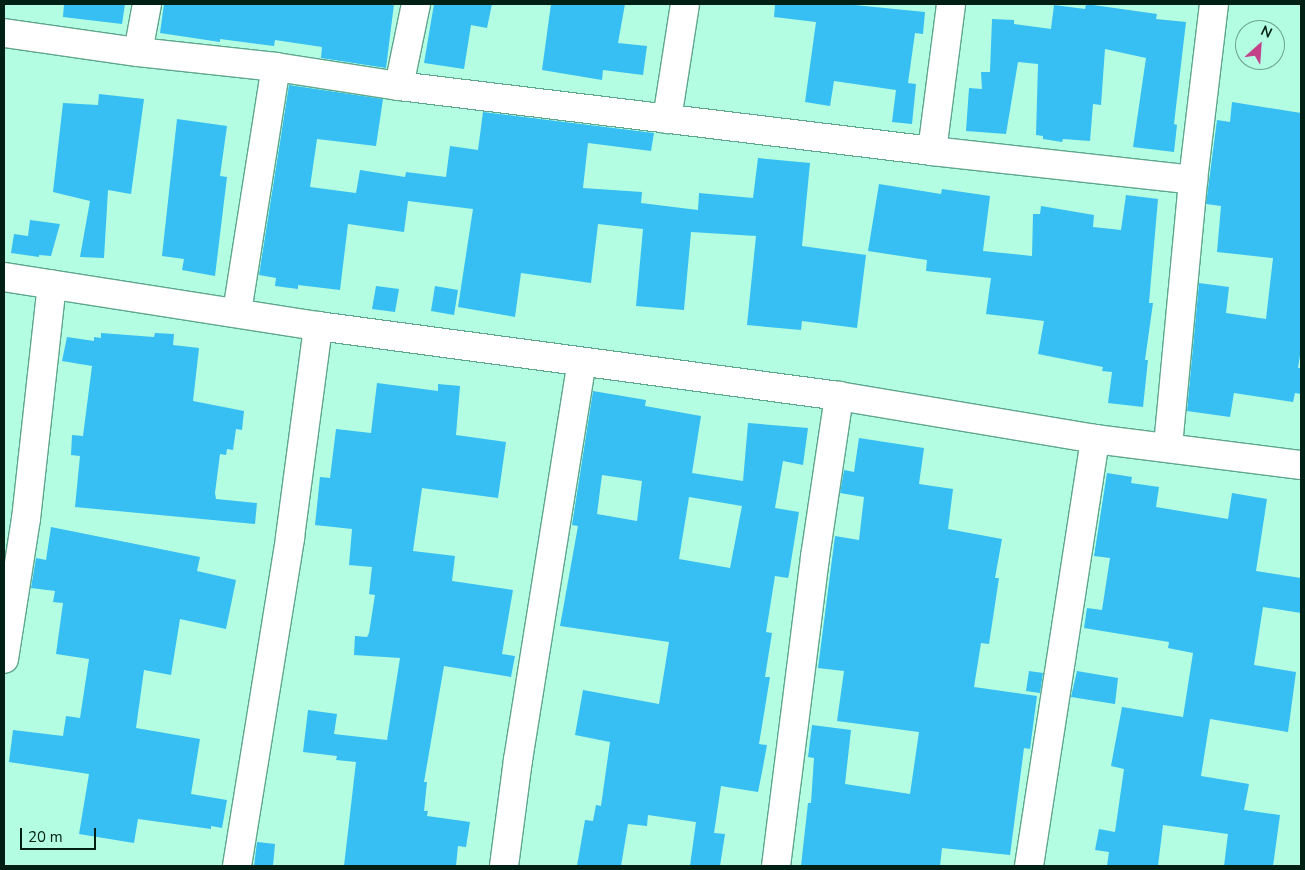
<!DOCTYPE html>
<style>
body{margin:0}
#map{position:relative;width:1305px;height:870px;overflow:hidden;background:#b3fde2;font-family:"Nunito Sans",sans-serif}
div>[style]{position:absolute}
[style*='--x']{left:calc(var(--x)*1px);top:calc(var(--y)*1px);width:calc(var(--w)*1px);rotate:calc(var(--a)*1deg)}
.building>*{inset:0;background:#37bef2}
.roads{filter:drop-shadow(1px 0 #5ea68d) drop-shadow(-1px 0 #5ea68d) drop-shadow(0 1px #5ea68d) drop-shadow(0 -1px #5ea68d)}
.minor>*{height:28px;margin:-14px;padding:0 14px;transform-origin:14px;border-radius:14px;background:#fff}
.tertiary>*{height:28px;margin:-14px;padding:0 14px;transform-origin:14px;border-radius:14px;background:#fff}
span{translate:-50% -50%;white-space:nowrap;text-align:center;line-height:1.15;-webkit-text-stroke:4px #b3fde2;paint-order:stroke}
.frame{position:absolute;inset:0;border:5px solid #001f15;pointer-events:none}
.north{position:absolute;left:1235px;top:20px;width:50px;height:50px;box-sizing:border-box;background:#b3fde2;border:1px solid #6ba490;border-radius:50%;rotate:26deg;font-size:14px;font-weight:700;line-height:20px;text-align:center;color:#001f15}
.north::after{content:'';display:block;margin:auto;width:18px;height:22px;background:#c24189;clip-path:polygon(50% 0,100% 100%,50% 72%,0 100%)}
.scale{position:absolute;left:20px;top:828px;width:76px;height:22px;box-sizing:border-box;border:2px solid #001f15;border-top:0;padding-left:6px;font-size:15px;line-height:18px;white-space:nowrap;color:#001f15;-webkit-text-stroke:4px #b3fde2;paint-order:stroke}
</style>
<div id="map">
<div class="building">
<div style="clip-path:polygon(64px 4px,125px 4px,122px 24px,63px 17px)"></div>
<div style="clip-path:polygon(164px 4px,394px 4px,386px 68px,321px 58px,322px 47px,275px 40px,274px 46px,220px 39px,220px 42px,160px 33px)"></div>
<div style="clip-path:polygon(434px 4px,492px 4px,487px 28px,471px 25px,464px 69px,424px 63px)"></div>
<div style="clip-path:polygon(551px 4px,625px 4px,618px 43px,647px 46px,643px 75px,603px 70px,602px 80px,542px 70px)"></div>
<div style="clip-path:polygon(775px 4px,844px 4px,925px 12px,923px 34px,915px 33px,908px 83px,916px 84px,912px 124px,892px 122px,896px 90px,834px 81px,830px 106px,805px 102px,816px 22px,774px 17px)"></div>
<div style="clip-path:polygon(1086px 4px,1157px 14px,1156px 19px,1186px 22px,1174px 124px,1177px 125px,1174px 152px,1133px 147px,1146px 58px,1105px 49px,1101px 105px,1093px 104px,1090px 141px,1063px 139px,1062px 142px,1043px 139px,1043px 136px,1036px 135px,1038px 64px,1018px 62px,1006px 134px,966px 131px,969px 88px,982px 89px,981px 72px,990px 72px,992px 19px,1014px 20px,1014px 24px,1051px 29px,1054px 5px,1085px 9px)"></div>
<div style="clip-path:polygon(289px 85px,383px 99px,376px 146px,317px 139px,310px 187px,356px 193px,360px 170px,405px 177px,406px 172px,446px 177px,450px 146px,478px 150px,483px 112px,654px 133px,651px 151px,588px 143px,583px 188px,642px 192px,641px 203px,698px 210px,699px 193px,753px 198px,758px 158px,810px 163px,802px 246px,866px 255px,857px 328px,802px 321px,801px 330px,747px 325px,756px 236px,691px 232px,684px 310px,636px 306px,643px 229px,598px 224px,591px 283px,521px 273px,515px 317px,458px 307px,473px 209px,408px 201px,404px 232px,348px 224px,340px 290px,298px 285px,298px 289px,275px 286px,276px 278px,259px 275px)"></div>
<div style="clip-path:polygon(99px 94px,144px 99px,131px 194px,108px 190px,104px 258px,80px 257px,90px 201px,53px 192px,63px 103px,98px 105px)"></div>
<div style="clip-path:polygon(1232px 102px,1301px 113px,1301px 349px,1298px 368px,1301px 368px,1301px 394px,1295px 393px,1293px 402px,1234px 393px,1230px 417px,1187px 411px,1199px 283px,1229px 287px,1226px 313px,1266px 319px,1273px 258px,1217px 252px,1221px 206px,1206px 204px,1217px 120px,1230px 122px)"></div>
<div style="clip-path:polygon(177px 119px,227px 126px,220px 176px,227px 177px,215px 276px,182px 270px,184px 259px,162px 256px)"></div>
<div style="clip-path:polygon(879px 184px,941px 194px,942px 189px,990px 196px,983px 251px,1032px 256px,1033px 214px,1040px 214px,1041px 206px,1094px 215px,1093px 227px,1121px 230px,1126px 195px,1158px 199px,1149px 303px,1153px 303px,1145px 360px,1148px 360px,1143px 407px,1108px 403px,1112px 372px,1102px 371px,1103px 367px,1038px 354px,1044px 321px,986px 314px,991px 278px,926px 271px,927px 260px,868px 251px)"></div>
<div style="clip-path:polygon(30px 220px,60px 224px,51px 256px,39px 255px,39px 257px,11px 253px,14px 234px,28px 236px)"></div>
<div style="clip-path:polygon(376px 286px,399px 289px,395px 312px,372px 309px)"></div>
<div style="clip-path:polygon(435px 286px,458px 290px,454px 315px,431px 311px)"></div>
<div style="clip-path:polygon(101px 333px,154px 337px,155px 333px,174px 334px,173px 345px,199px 348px,193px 401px,244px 411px,242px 430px,236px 429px,233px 450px,227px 449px,226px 455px,220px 454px,215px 493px,216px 499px,257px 503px,255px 524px,75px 507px,80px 456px,71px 455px,72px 435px,83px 436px,92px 366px,62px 361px,67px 337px,94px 341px,94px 337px,101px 338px)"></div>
<div style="clip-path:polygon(377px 383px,438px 391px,438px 384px,460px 386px,456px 435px,506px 442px,498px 498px,422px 488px,413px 551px,455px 556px,452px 581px,513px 590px,502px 654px,515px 656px,511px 677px,444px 666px,424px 782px,427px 782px,424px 811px,428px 811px,427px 816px,470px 822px,466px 847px,458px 846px,456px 866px,344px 866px,356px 762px,336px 760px,337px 756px,303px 752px,308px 710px,337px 714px,334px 734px,387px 740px,400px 658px,354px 655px,355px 636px,367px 637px,369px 633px,375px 595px,369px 594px,372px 567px,349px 565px,352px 529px,315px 525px,320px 477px,330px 478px,336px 429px,371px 433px)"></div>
<div style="clip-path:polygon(evenodd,593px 391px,646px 400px,645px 406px,701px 416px,692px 473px,743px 481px,748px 423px,808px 428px,803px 465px,783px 461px,775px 508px,799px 512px,789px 574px,788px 578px,775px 576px,766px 632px,772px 633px,765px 677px,770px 677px,759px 744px,767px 745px,762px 772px,758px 792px,721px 786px,714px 833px,725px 834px,720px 866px,690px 866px,696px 822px,648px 815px,647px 826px,628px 824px,621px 866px,577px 866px,585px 820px,593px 821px,596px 805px,601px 806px,610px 742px,575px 735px,583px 690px,659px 704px,669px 642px,560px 626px,578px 526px,572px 525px,593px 391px,602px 475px,642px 481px,637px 521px,597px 514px,602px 475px,593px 391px,689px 497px,742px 506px,730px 568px,679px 559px,689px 497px)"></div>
<div style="clip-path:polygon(859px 438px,924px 448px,919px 484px,953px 489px,948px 529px,1002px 539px,995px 578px,999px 578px,989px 644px,981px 643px,974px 687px,1037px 696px,1030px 749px,1024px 748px,1010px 855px,942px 848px,940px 866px,801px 866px,808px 803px,811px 803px,814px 758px,808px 757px,812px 725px,851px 730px,845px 784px,910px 794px,919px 732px,837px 721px,844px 671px,818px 668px,835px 536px,859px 540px,864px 497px,840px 493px,844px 470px,854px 472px)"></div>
<div style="clip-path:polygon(1107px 473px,1132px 477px,1131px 483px,1159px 487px,1156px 507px,1228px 519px,1232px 493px,1267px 499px,1256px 571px,1301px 578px,1301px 613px,1263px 607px,1254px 665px,1296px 672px,1288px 732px,1210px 719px,1201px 776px,1249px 784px,1244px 810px,1280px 815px,1273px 866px,1224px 866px,1228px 834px,1163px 825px,1158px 866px,1107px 866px,1109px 852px,1095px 850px,1099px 829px,1115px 832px,1124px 769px,1111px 766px,1122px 707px,1183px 717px,1193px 653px,1168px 648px,1169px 642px,1084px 628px,1087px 608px,1102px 610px,1110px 558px,1094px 556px)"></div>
<div style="clip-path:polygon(51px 527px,200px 557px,197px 571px,236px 580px,226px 629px,180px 619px,171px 675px,144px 670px,136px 728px,200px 739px,191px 794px,227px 800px,222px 828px,211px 826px,211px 829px,138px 819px,134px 843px,79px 834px,89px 774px,9px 762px,13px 730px,63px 736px,66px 716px,80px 718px,89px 659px,56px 654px,63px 603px,53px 602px,55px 591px,31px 588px,36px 558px,46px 560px)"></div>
<div style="clip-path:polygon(1029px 671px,1043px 673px,1040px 693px,1026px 691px)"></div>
<div style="clip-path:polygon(1077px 671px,1118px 678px,1115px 704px,1071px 697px)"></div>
<div style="clip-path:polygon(257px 842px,275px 844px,273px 866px,254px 866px)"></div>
</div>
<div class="roads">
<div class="minor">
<div style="--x:4;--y:33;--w:135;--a:8.1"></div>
<div style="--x:138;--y:52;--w:139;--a:6.2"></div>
<div style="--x:276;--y:67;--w:124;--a:8.8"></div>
<div style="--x:399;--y:86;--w:537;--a:6.95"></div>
<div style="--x:932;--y:151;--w:263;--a:6.3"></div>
<div style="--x:138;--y:52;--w:49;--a:-79.4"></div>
<div style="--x:399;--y:86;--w:84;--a:-78.3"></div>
<div style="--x:667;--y:119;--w:116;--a:-81.1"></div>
<div style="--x:932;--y:151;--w:148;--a:-82.6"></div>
<div style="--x:237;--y:312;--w:248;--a:-81"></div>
<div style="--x:1168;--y:446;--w:267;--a:-84.6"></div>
<div style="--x:1193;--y:180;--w:177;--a:-83.2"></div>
<div style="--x:4;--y:659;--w:142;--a:-81.1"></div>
<div style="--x:26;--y:519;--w:236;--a:-83.7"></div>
<div style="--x:237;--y:866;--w:333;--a:-80.8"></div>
<div style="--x:290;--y:537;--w:213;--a:-82.4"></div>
<div style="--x:504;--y:866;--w:107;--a:-82.5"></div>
<div style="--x:518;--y:760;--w:403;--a:-80.9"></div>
<div style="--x:776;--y:866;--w:311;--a:-82.8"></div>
<div style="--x:815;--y:557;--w:163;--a:-81.5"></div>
<div style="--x:1029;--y:866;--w:432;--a:-81.2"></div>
</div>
<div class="tertiary">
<div style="--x:4;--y:277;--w:318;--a:8.9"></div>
<div style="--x:318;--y:326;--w:526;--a:7.65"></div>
<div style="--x:839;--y:396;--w:260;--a:9.5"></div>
<div style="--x:1095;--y:439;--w:208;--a:7.2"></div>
</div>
</div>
<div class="frame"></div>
<div class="north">N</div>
<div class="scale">20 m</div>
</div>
